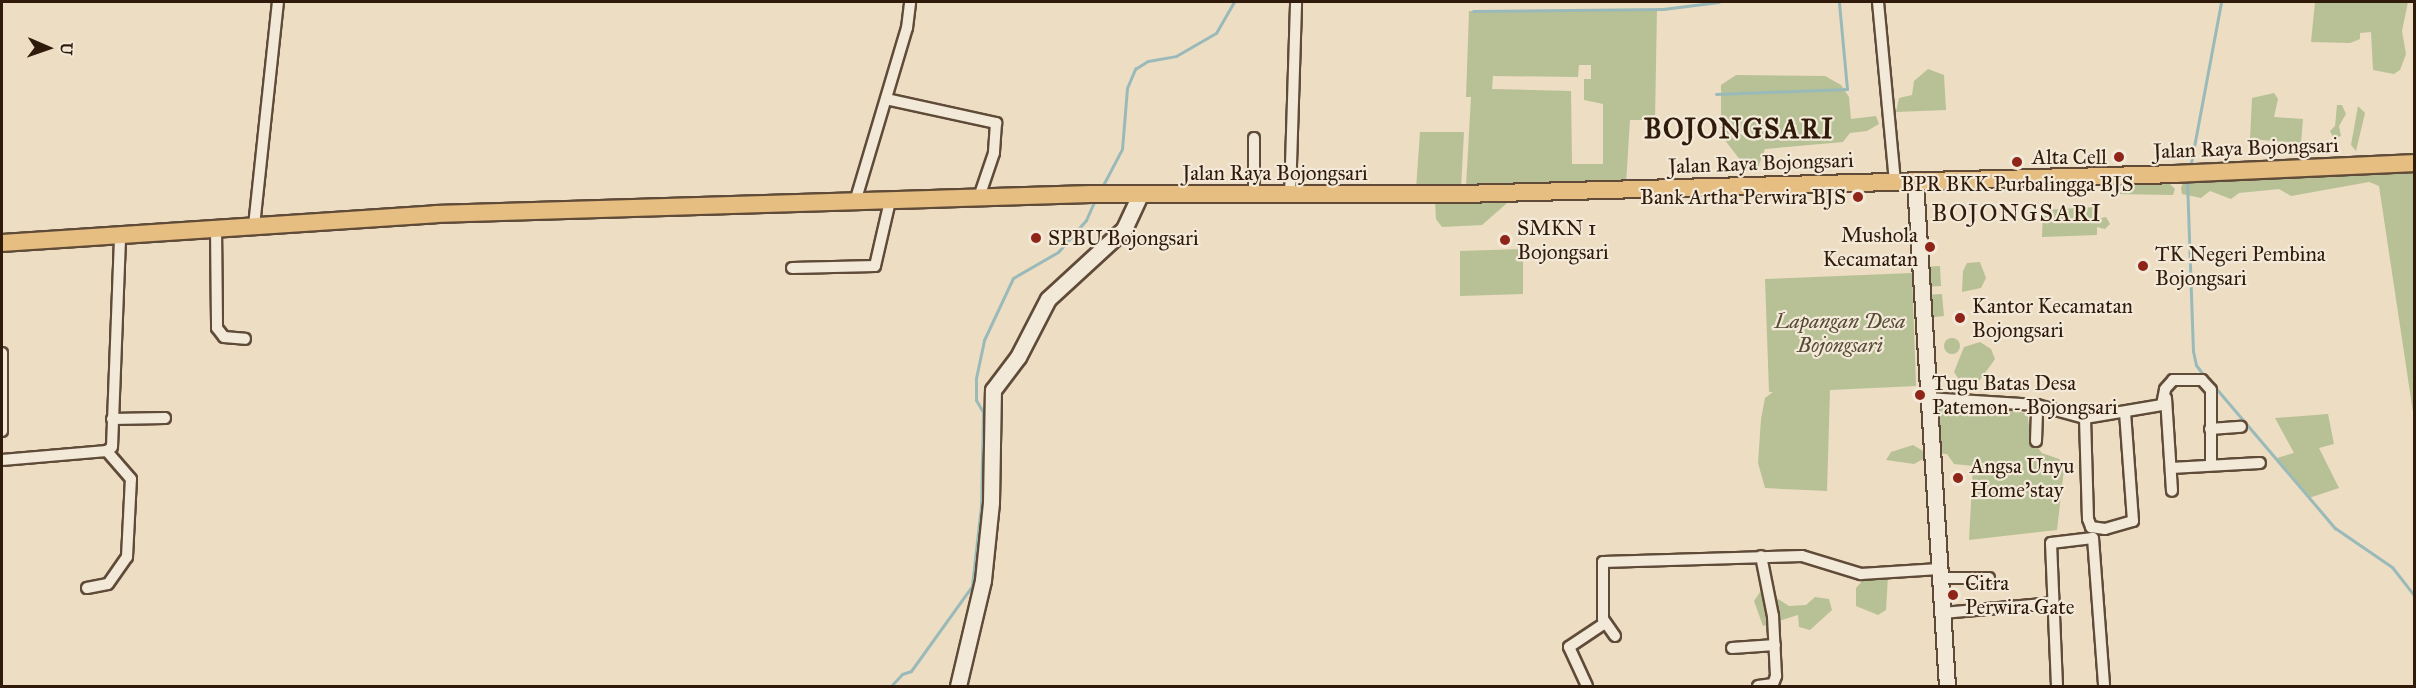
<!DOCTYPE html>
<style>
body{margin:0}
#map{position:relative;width:2416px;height:688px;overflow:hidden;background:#edddc3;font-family:"IM FELL Great Primer",serif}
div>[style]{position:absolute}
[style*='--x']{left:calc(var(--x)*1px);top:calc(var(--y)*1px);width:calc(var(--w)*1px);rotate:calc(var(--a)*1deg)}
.green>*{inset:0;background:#b7c195}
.round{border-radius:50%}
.stream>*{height:3px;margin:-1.5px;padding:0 1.5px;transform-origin:1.5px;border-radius:1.5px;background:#9ababa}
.roads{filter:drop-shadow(2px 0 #5f4b38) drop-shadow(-2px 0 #5f4b38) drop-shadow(0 2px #5f4b38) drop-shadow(0 -2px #5f4b38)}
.street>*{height:10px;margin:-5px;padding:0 5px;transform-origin:5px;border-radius:5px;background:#f3e9d8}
.secondary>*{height:15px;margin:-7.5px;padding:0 7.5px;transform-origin:7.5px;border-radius:7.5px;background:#f3e9d8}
.primary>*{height:16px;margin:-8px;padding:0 8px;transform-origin:8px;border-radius:8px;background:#e6be82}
.dots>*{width:16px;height:16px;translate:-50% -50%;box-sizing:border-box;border:3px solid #f3e9d8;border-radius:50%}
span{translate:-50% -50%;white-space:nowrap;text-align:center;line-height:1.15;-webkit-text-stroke:4.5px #f3e9d8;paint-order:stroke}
.street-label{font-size:21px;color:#301a0a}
.poi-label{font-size:21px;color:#301a0a}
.right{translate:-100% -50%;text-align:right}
.left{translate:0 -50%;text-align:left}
.park-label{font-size:21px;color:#584c34;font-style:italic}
.quarter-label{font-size:24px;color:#301a0a;letter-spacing:1.5px}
.district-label{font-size:27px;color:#301a0a;font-weight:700;letter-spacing:1.5px}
.frame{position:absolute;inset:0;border:3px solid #301a0a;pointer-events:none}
.north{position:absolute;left:18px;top:18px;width:60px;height:60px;-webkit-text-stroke:4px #f3e9d8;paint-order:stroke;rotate:92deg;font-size:16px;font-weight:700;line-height:24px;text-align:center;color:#301a0a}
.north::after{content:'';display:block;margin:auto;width:21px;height:27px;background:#301a0a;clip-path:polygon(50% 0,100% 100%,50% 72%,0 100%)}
</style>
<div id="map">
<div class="green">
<div style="clip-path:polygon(2315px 2px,2408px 2px,2402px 31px,2406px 54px,2400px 70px,2394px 74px,2373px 70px,2371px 32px,2360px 33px,2360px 39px,2350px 43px,2311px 42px)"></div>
<div style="clip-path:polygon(evenodd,1657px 9px,1655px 120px,1630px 120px,1626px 184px,1466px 186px,1471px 97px,1466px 97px,1469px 11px,1657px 9px,1579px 65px,1591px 65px,1591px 79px,1584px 79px,1584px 100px,1603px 104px,1603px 164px,1572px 164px,1571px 91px,1492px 89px,1493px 76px,1578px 77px,1579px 65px)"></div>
<div style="clip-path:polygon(1928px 69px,1944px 75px,1946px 110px,1896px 112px,1899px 98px,1912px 95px,1914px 81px)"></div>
<div style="clip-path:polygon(1736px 75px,1825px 76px,1841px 85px,1849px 97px,1851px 119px,1876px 116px,1879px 124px,1867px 131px,1850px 133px,1843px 142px,1765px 149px,1757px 170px,1747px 169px,1721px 135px,1721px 85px)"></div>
<div style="clip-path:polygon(2274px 93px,2278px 99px,2274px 117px,2303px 119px,2301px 143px,2250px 139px,2252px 98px)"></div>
<div style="clip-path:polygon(2337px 105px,2342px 105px,2346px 114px,2339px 126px,2341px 136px,2334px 139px,2330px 131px,2335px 126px)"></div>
<div style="clip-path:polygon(2358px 106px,2365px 113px,2356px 151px,2351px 145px)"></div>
<div style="clip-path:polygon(1420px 132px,1464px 132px,1461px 189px,1416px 189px)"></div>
<div style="clip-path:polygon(2414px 168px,2414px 419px,2379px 186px,2369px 182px,2291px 196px,2279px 189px,2239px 193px,2231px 199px,2210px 191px,2201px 198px,2182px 194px,2181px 188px,2185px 178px)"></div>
<div style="clip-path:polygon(2166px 180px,2175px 189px,2173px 195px,2112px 194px,2119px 184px)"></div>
<div style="clip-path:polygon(1514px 197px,1482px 225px,1442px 227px,1436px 219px,1435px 201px)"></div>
<div style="clip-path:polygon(2096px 207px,2097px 219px,2106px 217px,2110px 224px,2105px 229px,2097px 227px,2097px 235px,2042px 237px,2043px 210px)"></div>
<div style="clip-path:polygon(1523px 249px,1523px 294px,1460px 296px,1460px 251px)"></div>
<div style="clip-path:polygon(1980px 262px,1986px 278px,1981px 288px,1962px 292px,1963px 271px,1967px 263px)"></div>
<div style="clip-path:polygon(1940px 266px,1941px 286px,1923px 287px,1922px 267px)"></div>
<div style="clip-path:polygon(1912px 273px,1916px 386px,1830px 390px,1827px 491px,1765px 488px,1758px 463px,1761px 419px,1765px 398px,1773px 392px,1769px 392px,1765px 279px)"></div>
<div style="clip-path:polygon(1942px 294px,1944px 316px,1926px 318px,1924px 295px)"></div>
<div class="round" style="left:1944px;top:338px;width:16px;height:16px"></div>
<div style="clip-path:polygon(1980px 342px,1991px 349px,1995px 359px,1972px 391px,1965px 388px,1954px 372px,1964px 347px)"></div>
<div style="clip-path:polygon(2027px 397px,2034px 401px,2027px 412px,2031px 439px,2042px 453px,2059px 459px,2064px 469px,2057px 530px,1969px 540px,1973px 466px,1954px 464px,1947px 454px,1934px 453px,1933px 405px,1993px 410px,1993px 407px,2025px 413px,2022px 404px)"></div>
<div style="clip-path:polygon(2328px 414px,2334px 444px,2319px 448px,2339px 488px,2309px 498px,2277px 458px,2294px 453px,2275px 418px)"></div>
<div style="clip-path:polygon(1913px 445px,1923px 451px,1923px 459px,1914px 464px,1886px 460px,1891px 452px)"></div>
<div style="clip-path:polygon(1888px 576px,1886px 610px,1878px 615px,1856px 606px,1856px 588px,1864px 579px)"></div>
<div style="clip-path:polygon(1762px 589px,1789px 606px,1806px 605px,1815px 597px,1829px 599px,1832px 610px,1810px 630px,1799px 627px,1798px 615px,1763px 626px,1754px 601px)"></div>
</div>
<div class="stream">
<div style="--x:1473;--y:11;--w:190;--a:-0.6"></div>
<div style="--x:1663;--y:9;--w:56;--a:-7.1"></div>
<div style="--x:1716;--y:94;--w:131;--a:-2.2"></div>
<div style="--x:1847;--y:89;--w:87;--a:-95.3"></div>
<div style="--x:2190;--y:168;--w:169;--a:-79.4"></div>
<div style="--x:2187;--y:180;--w:171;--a:88"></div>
<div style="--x:2193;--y:351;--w:14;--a:78"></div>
<div style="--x:2196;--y:365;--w:15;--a:53"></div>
<div style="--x:1101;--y:189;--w:45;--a:-62.3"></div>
<div style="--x:1122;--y:149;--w:61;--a:-85.3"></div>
<div style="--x:1127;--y:88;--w:21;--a:-67"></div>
<div style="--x:1135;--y:69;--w:15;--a:-32"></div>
<div style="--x:1148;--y:61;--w:28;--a:-10"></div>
<div style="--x:1176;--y:56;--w:46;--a:-29.9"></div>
<div style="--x:1216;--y:33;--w:36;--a:-60"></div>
<div style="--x:2214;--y:386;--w:187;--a:49.6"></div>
<div style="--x:2335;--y:528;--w:69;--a:34.4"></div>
<div style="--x:2392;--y:567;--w:36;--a:52"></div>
<div style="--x:891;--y:686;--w:16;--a:-47"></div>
<div style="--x:902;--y:674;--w:9;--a:-18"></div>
<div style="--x:911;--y:671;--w:105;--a:-54.3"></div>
<div style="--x:972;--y:586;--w:81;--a:-83.6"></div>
<div style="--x:981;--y:506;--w:94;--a:-88.8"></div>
<div style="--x:983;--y:412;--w:14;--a:-120"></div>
<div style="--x:976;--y:400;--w:22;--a:-90"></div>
<div style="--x:976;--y:378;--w:39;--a:-78"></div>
<div style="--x:984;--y:340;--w:68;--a:-64.9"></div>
<div style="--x:1013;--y:278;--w:52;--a:-30"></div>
<div style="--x:1058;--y:252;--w:43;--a:-48.8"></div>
<div style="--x:1086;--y:220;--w:22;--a:-66"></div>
</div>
<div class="roads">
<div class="street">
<div style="--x:1878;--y:2;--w:181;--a:84.6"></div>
<div style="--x:886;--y:99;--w:113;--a:12.3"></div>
<div style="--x:996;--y:123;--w:30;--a:94"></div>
<div style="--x:994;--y:153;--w:46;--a:108.8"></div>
<div style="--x:1254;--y:138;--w:58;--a:90"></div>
<div style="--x:1290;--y:196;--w:194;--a:-88.2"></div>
<div style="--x:855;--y:202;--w:182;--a:-73.4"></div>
<div style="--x:907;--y:28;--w:26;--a:-83"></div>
<div style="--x:254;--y:226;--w:225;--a:-83.9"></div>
<div style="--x:216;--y:228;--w:100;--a:89.4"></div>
<div style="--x:217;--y:328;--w:11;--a:52"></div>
<div style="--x:224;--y:337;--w:21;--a:5"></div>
<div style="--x:792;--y:268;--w:83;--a:-1.4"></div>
<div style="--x:875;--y:266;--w:67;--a:-77"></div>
<div style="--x:2;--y:353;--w:78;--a:90"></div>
<div style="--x:1927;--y:398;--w:110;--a:3.6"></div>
<div style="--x:2037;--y:405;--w:50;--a:15.2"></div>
<div style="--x:2085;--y:418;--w:78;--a:-9.6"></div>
<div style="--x:2162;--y:405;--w:16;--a:-79"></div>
<div style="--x:2165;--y:389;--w:12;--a:-48"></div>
<div style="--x:2173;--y:380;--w:29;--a:0"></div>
<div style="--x:2202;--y:380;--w:13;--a:48"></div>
<div style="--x:2211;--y:390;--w:74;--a:90"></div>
<div style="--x:2166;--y:398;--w:93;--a:86.3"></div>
<div style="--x:2085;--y:418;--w:101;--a:88.3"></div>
<div style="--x:2088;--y:519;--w:9;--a:69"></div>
<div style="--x:2091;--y:527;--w:14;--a:8"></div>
<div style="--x:2105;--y:529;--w:29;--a:-16"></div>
<div style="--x:2133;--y:521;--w:109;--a:-94.2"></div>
<div style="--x:112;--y:419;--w:53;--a:-1.1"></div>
<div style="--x:2210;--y:429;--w:31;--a:-4"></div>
<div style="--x:2036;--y:441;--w:36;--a:-88"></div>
<div style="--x:2;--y:460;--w:105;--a:-4.9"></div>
<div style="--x:107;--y:451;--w:6;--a:-39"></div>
<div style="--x:112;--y:447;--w:213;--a:-87.8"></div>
<div style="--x:2171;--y:468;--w:89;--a:-3.2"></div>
<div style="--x:1941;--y:578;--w:48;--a:0"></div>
<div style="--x:87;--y:588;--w:21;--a:-11"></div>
<div style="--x:108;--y:584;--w:33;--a:-55"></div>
<div style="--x:127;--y:557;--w:78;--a:-87.1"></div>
<div style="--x:131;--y:479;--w:37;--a:-131"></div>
<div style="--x:1943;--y:613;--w:109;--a:-5.2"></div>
<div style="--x:1615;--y:636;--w:21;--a:-125"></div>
<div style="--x:1603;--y:619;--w:57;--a:-90"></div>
<div style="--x:1603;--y:562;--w:199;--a:-1.7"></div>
<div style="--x:1802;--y:556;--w:62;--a:17"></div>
<div style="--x:1861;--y:574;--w:78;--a:-3.7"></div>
<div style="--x:1732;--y:648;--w:43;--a:-4"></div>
<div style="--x:1587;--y:686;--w:43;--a:-114.8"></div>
<div style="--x:1569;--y:647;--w:43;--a:-33.7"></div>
<div style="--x:1758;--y:686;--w:15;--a:-8"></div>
<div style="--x:1773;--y:684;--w:9;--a:-69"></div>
<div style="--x:1776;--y:676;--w:60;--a:-92.9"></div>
<div style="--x:1773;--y:616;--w:61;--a:-101.3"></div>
<div style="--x:2057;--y:686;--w:143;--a:-92.4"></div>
<div style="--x:2051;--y:543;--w:42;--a:-6.8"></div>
<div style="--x:2093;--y:538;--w:148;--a:85.7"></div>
</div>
<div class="secondary">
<div style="--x:1915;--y:182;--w:505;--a:86.37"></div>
<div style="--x:958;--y:686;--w:109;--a:-76.7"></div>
<div style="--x:983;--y:580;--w:78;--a:-84.1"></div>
<div style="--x:991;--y:502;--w:112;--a:-89"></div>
<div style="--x:993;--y:390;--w:41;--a:-52.9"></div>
<div style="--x:1018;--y:357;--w:65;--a:-62.7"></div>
<div style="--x:1048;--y:299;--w:103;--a:-42.6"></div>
<div style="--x:1124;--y:229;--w:38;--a:-65"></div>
</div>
<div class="primary">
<div style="--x:2;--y:243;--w:434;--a:-3.8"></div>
<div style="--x:435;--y:214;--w:656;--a:-1.75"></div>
<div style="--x:1091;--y:194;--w:371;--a:0"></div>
<div style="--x:1462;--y:194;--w:714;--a:-1.6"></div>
<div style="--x:2176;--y:174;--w:238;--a:-2.6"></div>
</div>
</div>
<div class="dots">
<div style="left:2119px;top:157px;background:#8f2418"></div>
<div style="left:2017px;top:162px;background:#8f2418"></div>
<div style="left:1858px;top:197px;background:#8f2418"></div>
<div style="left:1036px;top:238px;background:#8f2418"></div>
<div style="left:1505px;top:240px;background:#8f2418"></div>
<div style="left:1930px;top:247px;background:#8f2418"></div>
<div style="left:2143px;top:266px;background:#8f2418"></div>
<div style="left:1960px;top:318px;background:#8f2418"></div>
<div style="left:1920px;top:395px;background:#8f2418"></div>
<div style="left:1958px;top:478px;background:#8f2418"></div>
<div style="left:1953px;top:595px;background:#8f2418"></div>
</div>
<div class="street-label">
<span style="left:2246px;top:148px;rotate:-2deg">Jalan Raya Bojongsari</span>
<span style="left:1761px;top:163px;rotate:-2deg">Jalan Raya Bojongsari</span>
<span style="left:1275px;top:173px">Jalan Raya Bojongsari</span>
</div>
<div class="poi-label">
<span class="right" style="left:2107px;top:157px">Alta Cell</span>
<span style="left:2017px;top:184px">BPR BKK Purbalingga BJS</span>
<span class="right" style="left:1846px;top:197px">Bank Artha Perwira BJS</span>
<span class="left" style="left:1517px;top:240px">SMKN 1<br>Bojongsari</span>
<span class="right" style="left:1918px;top:247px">Mushola<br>Kecamatan</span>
<span class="left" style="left:1048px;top:238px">SPBU Bojongsari</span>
<span class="left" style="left:2155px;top:266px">TK Negeri Pembina<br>Bojongsari</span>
<span class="left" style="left:1972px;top:318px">Kantor Kecamatan<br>Bojongsari</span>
<span class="left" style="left:1932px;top:395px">Tugu Batas Desa<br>Patemon - Bojongsari</span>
<span class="left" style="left:1970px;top:478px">Angsa Unyu<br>Home'stay</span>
<span class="left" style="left:1965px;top:595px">Citra<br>Perwira Gate</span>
</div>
<div class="park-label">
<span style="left:1840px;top:333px">Lapangan Desa<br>Bojongsari</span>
</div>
<div class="quarter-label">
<span style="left:2017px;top:214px">BOJONGSARI</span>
</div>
<div class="district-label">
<span style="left:1739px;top:129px">BOJONGSARI</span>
</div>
<div class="frame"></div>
<div class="north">U</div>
</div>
